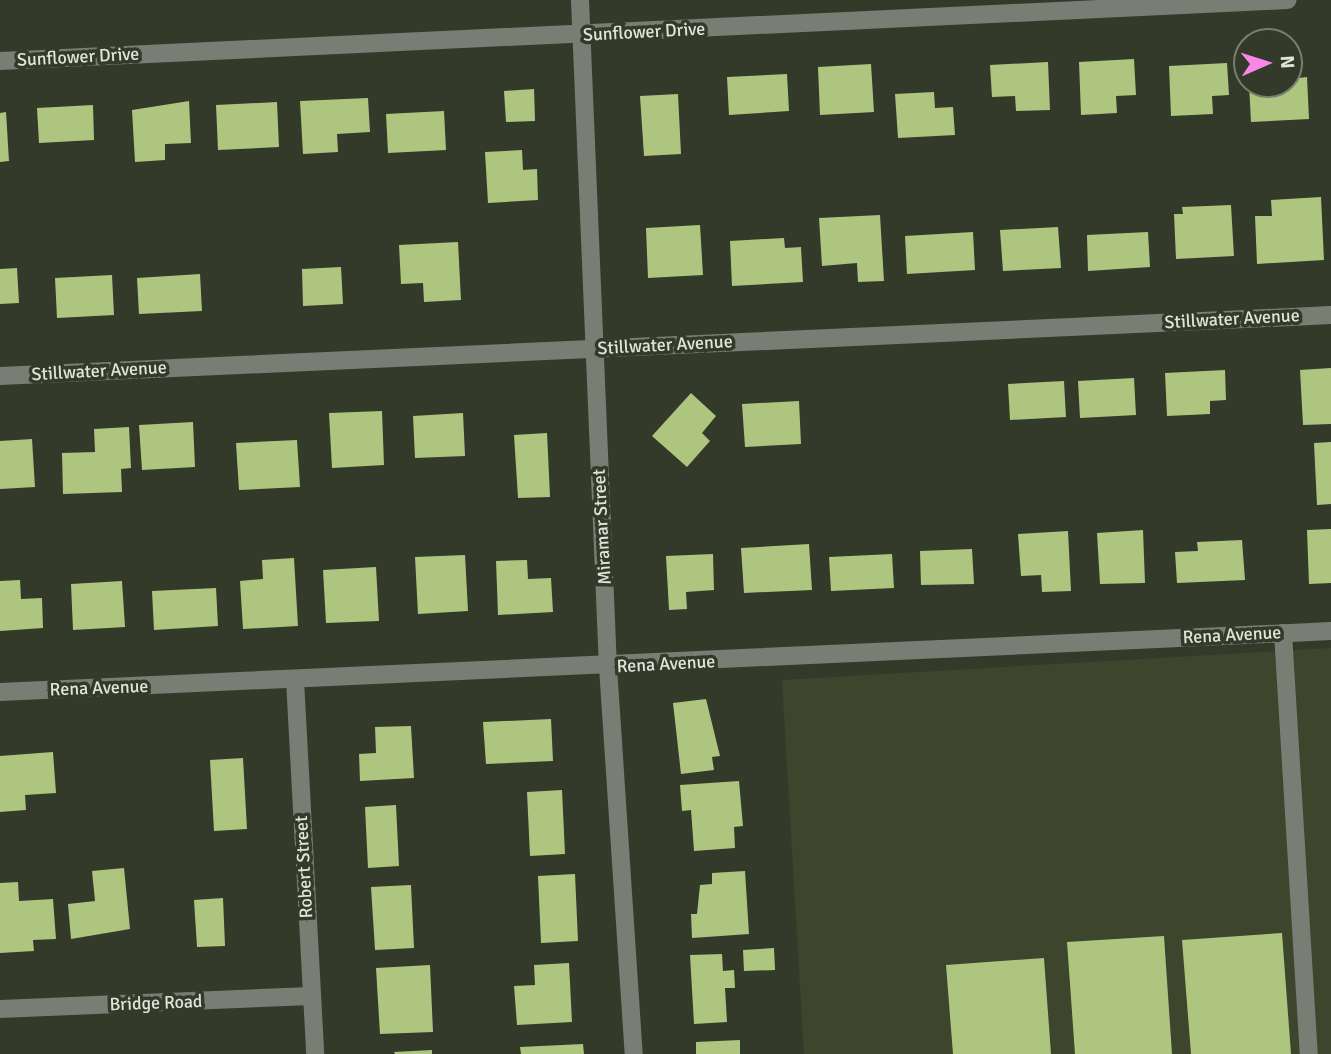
<!DOCTYPE html>
<style>
body{margin:0}
#map{position:relative;width:1331px;height:1054px;overflow:hidden;background:#343a29;font-family:Signika,sans-serif}
div>[style]{position:absolute}
[style*='--x']{left:calc(var(--x)*1px);top:calc(var(--y)*1px);width:calc(var(--w)*1px);rotate:calc(var(--a)*1deg)}
.built>*{inset:0;background:#3d452d}
.building>*{inset:0;background:#aec580}
.minor>*{height:18px;margin:-9px;padding:0 9px;transform-origin:9px;border-radius:9px;background:#7a7d74}
span{translate:-50% -50%;white-space:nowrap;text-align:center;line-height:1.15;-webkit-text-stroke:7px #343a29;paint-order:stroke}
.street-label{font-size:18px;color:#e0e4d9}
.north{position:absolute;left:1233px;top:28px;width:70px;height:70px;box-sizing:border-box;background:#343a29;border:2px solid #797e6f;border-radius:50%;rotate:87deg;font-size:19px;font-weight:700;line-height:28px;text-align:center;color:#e0e4d9}
.north::after{content:'';display:block;margin:auto;width:24px;height:32px;background:#fa87e7;clip-path:polygon(50% 0,100% 100%,50% 72%,0 100%)}
</style>
<div id="map">
<div class="built">
<div style="clip-path:polygon(1331px 648px,1331px 1054px,804px 1054px,782px 680px)"></div>
</div>
<div class="building">
<div style="clip-path:polygon(1134px 59px,1136px 95px,1116px 96px,1117px 113px,1081px 115px,1079px 62px)"></div>
<div style="clip-path:polygon(1048px 62px,1050px 110px,1016px 111px,1015px 96px,992px 97px,990px 65px)"></div>
<div style="clip-path:polygon(1227px 63px,1229px 95px,1212px 96px,1213px 114px,1171px 116px,1169px 66px)"></div>
<div style="clip-path:polygon(871px 64px,874px 112px,820px 115px,818px 67px)"></div>
<div style="clip-path:polygon(787px 74px,789px 111px,729px 115px,727px 77px)"></div>
<div style="clip-path:polygon(1307px 77px,1309px 119px,1251px 122px,1249px 84px)"></div>
<div style="clip-path:polygon(534px 89px,535px 121px,506px 122px,504px 91px)"></div>
<div style="clip-path:polygon(934px 92px,935px 108px,953px 107px,955px 135px,898px 138px,895px 94px)"></div>
<div style="clip-path:polygon(678px 94px,681px 154px,644px 156px,640px 96px)"></div>
<div style="clip-path:polygon(368px 98px,370px 132px,337px 134px,338px 152px,303px 154px,300px 101px)"></div>
<div style="clip-path:polygon(189px 101px,191px 143px,165px 144px,165px 160px,135px 162px,132px 110px)"></div>
<div style="clip-path:polygon(277px 102px,279px 147px,218px 150px,216px 105px)"></div>
<div style="clip-path:polygon(93px 105px,94px 140px,39px 143px,37px 108px)"></div>
<div style="clip-path:polygon(444px 111px,446px 150px,388px 153px,386px 114px)"></div>
<div style="clip-path:polygon(6px 112px,9px 161px,0 162px,0 113px)"></div>
<div style="clip-path:polygon(522px 150px,523px 170px,537px 169px,538px 200px,488px 203px,485px 152px)"></div>
<div style="clip-path:polygon(1321px 197px,1324px 260px,1257px 264px,1255px 216px,1272px 216px,1271px 200px)"></div>
<div style="clip-path:polygon(1231px 205px,1234px 256px,1176px 259px,1174px 214px,1183px 214px,1182px 207px)"></div>
<div style="clip-path:polygon(880px 215px,884px 281px,858px 282px,857px 263px,822px 266px,819px 218px)"></div>
<div style="clip-path:polygon(700px 225px,703px 275px,648px 278px,646px 228px)"></div>
<div style="clip-path:polygon(1058px 227px,1061px 268px,1003px 271px,1000px 230px)"></div>
<div style="clip-path:polygon(973px 232px,975px 270px,907px 274px,905px 236px)"></div>
<div style="clip-path:polygon(1148px 232px,1150px 267px,1088px 271px,1087px 235px)"></div>
<div style="clip-path:polygon(784px 238px,785px 248px,801px 247px,803px 282px,732px 286px,730px 241px)"></div>
<div style="clip-path:polygon(458px 242px,461px 300px,424px 302px,423px 283px,401px 284px,399px 245px)"></div>
<div style="clip-path:polygon(341px 267px,343px 304px,303px 306px,302px 269px)"></div>
<div style="clip-path:polygon(17px 268px,19px 303px,0 304px,0 269px)"></div>
<div style="clip-path:polygon(200px 274px,202px 311px,139px 314px,137px 278px)"></div>
<div style="clip-path:polygon(112px 275px,114px 315px,57px 318px,55px 278px)"></div>
<div style="clip-path:polygon(1331px 368px,1331px 424px,1303px 425px,1300px 370px)"></div>
<div style="clip-path:polygon(1225px 370px,1226px 400px,1210px 401px,1210px 414px,1167px 416px,1165px 373px)"></div>
<div style="clip-path:polygon(1134px 378px,1136px 415px,1080px 418px,1078px 381px)"></div>
<div style="clip-path:polygon(1064px 381px,1066px 417px,1010px 420px,1008px 384px)"></div>
<div style="clip-path:polygon(691px 393px,716px 416px,702px 433px,710px 441px,687px 467px,652px 436px)"></div>
<div style="clip-path:polygon(799px 401px,801px 444px,745px 447px,742px 404px)"></div>
<div style="clip-path:polygon(382px 411px,384px 465px,332px 468px,329px 413px)"></div>
<div style="clip-path:polygon(463px 413px,465px 456px,415px 458px,413px 416px)"></div>
<div style="clip-path:polygon(193px 422px,195px 467px,142px 470px,139px 425px)"></div>
<div style="clip-path:polygon(129px 427px,131px 468px,121px 469px,122px 492px,63px 494px,62px 453px,95px 452px,94px 429px)"></div>
<div style="clip-path:polygon(547px 433px,550px 497px,518px 498px,514px 435px)"></div>
<div style="clip-path:polygon(32px 439px,35px 487px,0 489px,0 441px)"></div>
<div style="clip-path:polygon(297px 440px,300px 487px,239px 490px,236px 443px)"></div>
<div style="clip-path:polygon(1331px 442px,1331px 504px,1317px 505px,1314px 443px)"></div>
<div style="clip-path:polygon(1331px 529px,1331px 583px,1309px 584px,1307px 530px)"></div>
<div style="clip-path:polygon(1143px 530px,1145px 583px,1100px 584px,1097px 533px)"></div>
<div style="clip-path:polygon(1068px 531px,1071px 591px,1042px 592px,1041px 575px,1021px 576px,1018px 534px)"></div>
<div style="clip-path:polygon(1242px 540px,1245px 580px,1177px 583px,1175px 552px,1198px 551px,1197px 542px)"></div>
<div style="clip-path:polygon(809px 544px,812px 590px,744px 593px,741px 548px)"></div>
<div style="clip-path:polygon(972px 549px,974px 584px,921px 585px,920px 551px)"></div>
<div style="clip-path:polygon(713px 554px,714px 590px,686px 592px,687px 609px,669px 610px,666px 556px)"></div>
<div style="clip-path:polygon(892px 554px,894px 588px,831px 591px,829px 557px)"></div>
<div style="clip-path:polygon(465px 555px,468px 611px,418px 614px,415px 557px)"></div>
<div style="clip-path:polygon(294px 558px,298px 626px,243px 629px,240px 581px,263px 579px,262px 560px)"></div>
<div style="clip-path:polygon(527px 560px,528px 579px,551px 578px,553px 612px,498px 615px,496px 561px)"></div>
<div style="clip-path:polygon(376px 567px,379px 621px,326px 623px,323px 570px)"></div>
<div style="clip-path:polygon(20px 580px,21px 599px,42px 598px,43px 628px,0 631px,0 581px)"></div>
<div style="clip-path:polygon(122px 581px,125px 627px,73px 630px,71px 584px)"></div>
<div style="clip-path:polygon(216px 588px,218px 626px,154px 630px,152px 591px)"></div>
<div style="clip-path:polygon(706px 699px,720px 756px,712px 757px,714px 770px,681px 774px,673px 703px)"></div>
<div style="clip-path:polygon(551px 719px,553px 761px,486px 764px,483px 722px)"></div>
<div style="clip-path:polygon(411px 726px,414px 778px,360px 781px,359px 754px,376px 753px,375px 727px)"></div>
<div style="clip-path:polygon(53px 752px,56px 793px,25px 795px,26px 810px,0 812px,0 756px)"></div>
<div style="clip-path:polygon(243px 758px,247px 829px,214px 831px,210px 760px)"></div>
<div style="clip-path:polygon(739px 781px,743px 826px,734px 827px,735px 848px,694px 851px,691px 810px,682px 811px,680px 785px)"></div>
<div style="clip-path:polygon(562px 790px,565px 854px,530px 856px,527px 792px)"></div>
<div style="clip-path:polygon(396px 805px,399px 866px,368px 868px,365px 807px)"></div>
<div style="clip-path:polygon(124px 868px,130px 929px,71px 939px,68px 904px,95px 901px,92px 871px)"></div>
<div style="clip-path:polygon(745px 871px,749px 934px,692px 938px,691px 914px,697px 914px,700px 885px,712px 884px,712px 873px)"></div>
<div style="clip-path:polygon(575px 874px,578px 941px,541px 943px,538px 876px)"></div>
<div style="clip-path:polygon(18px 882px,19px 901px,53px 899px,56px 939px,33px 940px,34px 951px,0 953px,0 883px)"></div>
<div style="clip-path:polygon(411px 885px,414px 948px,375px 950px,371px 887px)"></div>
<div style="clip-path:polygon(223px 898px,225px 946px,197px 947px,194px 900px)"></div>
<div style="clip-path:polygon(1282px 933px,1291px 1054px,1191px 1054px,1182px 940px)"></div>
<div style="clip-path:polygon(1164px 936px,1172px 1054px,1075px 1054px,1067px 942px)"></div>
<div style="clip-path:polygon(774px 948px,775px 970px,744px 971px,743px 950px)"></div>
<div style="clip-path:polygon(722px 954px,723px 971px,734px 970px,735px 988px,725px 988px,727px 1022px,694px 1024px,690px 955px)"></div>
<div style="clip-path:polygon(1044px 958px,1051px 1054px,953px 1054px,946px 965px)"></div>
<div style="clip-path:polygon(569px 963px,572px 1022px,517px 1025px,514px 986px,535px 985px,534px 965px)"></div>
<div style="clip-path:polygon(430px 965px,433px 1032px,380px 1034px,376px 968px)"></div>
<div style="clip-path:polygon(740px 1040px,740px 1054px,696px 1054px,696px 1042px)"></div>
<div style="clip-path:polygon(583px 1044px,584px 1054px,521px 1054px,520px 1047px)"></div>
<div style="clip-path:polygon(432px 1050px,432px 1054px,395px 1054px,394px 1052px)"></div>
</div>
<div class="minor">
<div style="--x:580;--y:0;--w:668;--a:87.6"></div>
<div style="--x:608;--y:667;--w:388;--a:86.2"></div>
<div style="--x:0;--y:61;--w:1289;--a:-2.71"></div>
<div style="--x:0;--y:376;--w:1332;--a:-2.62"></div>
<div style="--x:1283;--y:633;--w:422;--a:86.5"></div>
<div style="--x:295;--y:680;--w:375;--a:86.9"></div>
<div style="--x:0;--y:692;--w:1332;--a:-2.62"></div>
<div style="--x:0;--y:1009;--w:311;--a:-2.4"></div>
</div>
<div class="street-label">
<span style="left:644px;top:32px;rotate:-3deg">Sunflower Drive</span>
<span style="left:78px;top:57px;rotate:-3deg">Sunflower Drive</span>
<span style="left:1232px;top:319px;rotate:-3deg">Stillwater Avenue</span>
<span style="left:665px;top:345px;rotate:-3deg">Stillwater Avenue</span>
<span style="left:99px;top:371px;rotate:-3deg">Stillwater Avenue</span>
<span style="left:602px;top:527px;rotate:-93deg">Miramar Street</span>
<span style="left:1232px;top:635px;rotate:-3deg">Rena Avenue</span>
<span style="left:666px;top:664px;rotate:-3deg">Rena Avenue</span>
<span style="left:99px;top:688px;rotate:-2deg">Rena Avenue</span>
<span style="left:304px;top:867px;rotate:-93deg">Robert Street</span>
<span style="left:156px;top:1003px;rotate:-2deg">Bridge Road</span>
</div>
<div class="north">N</div>
</div>
